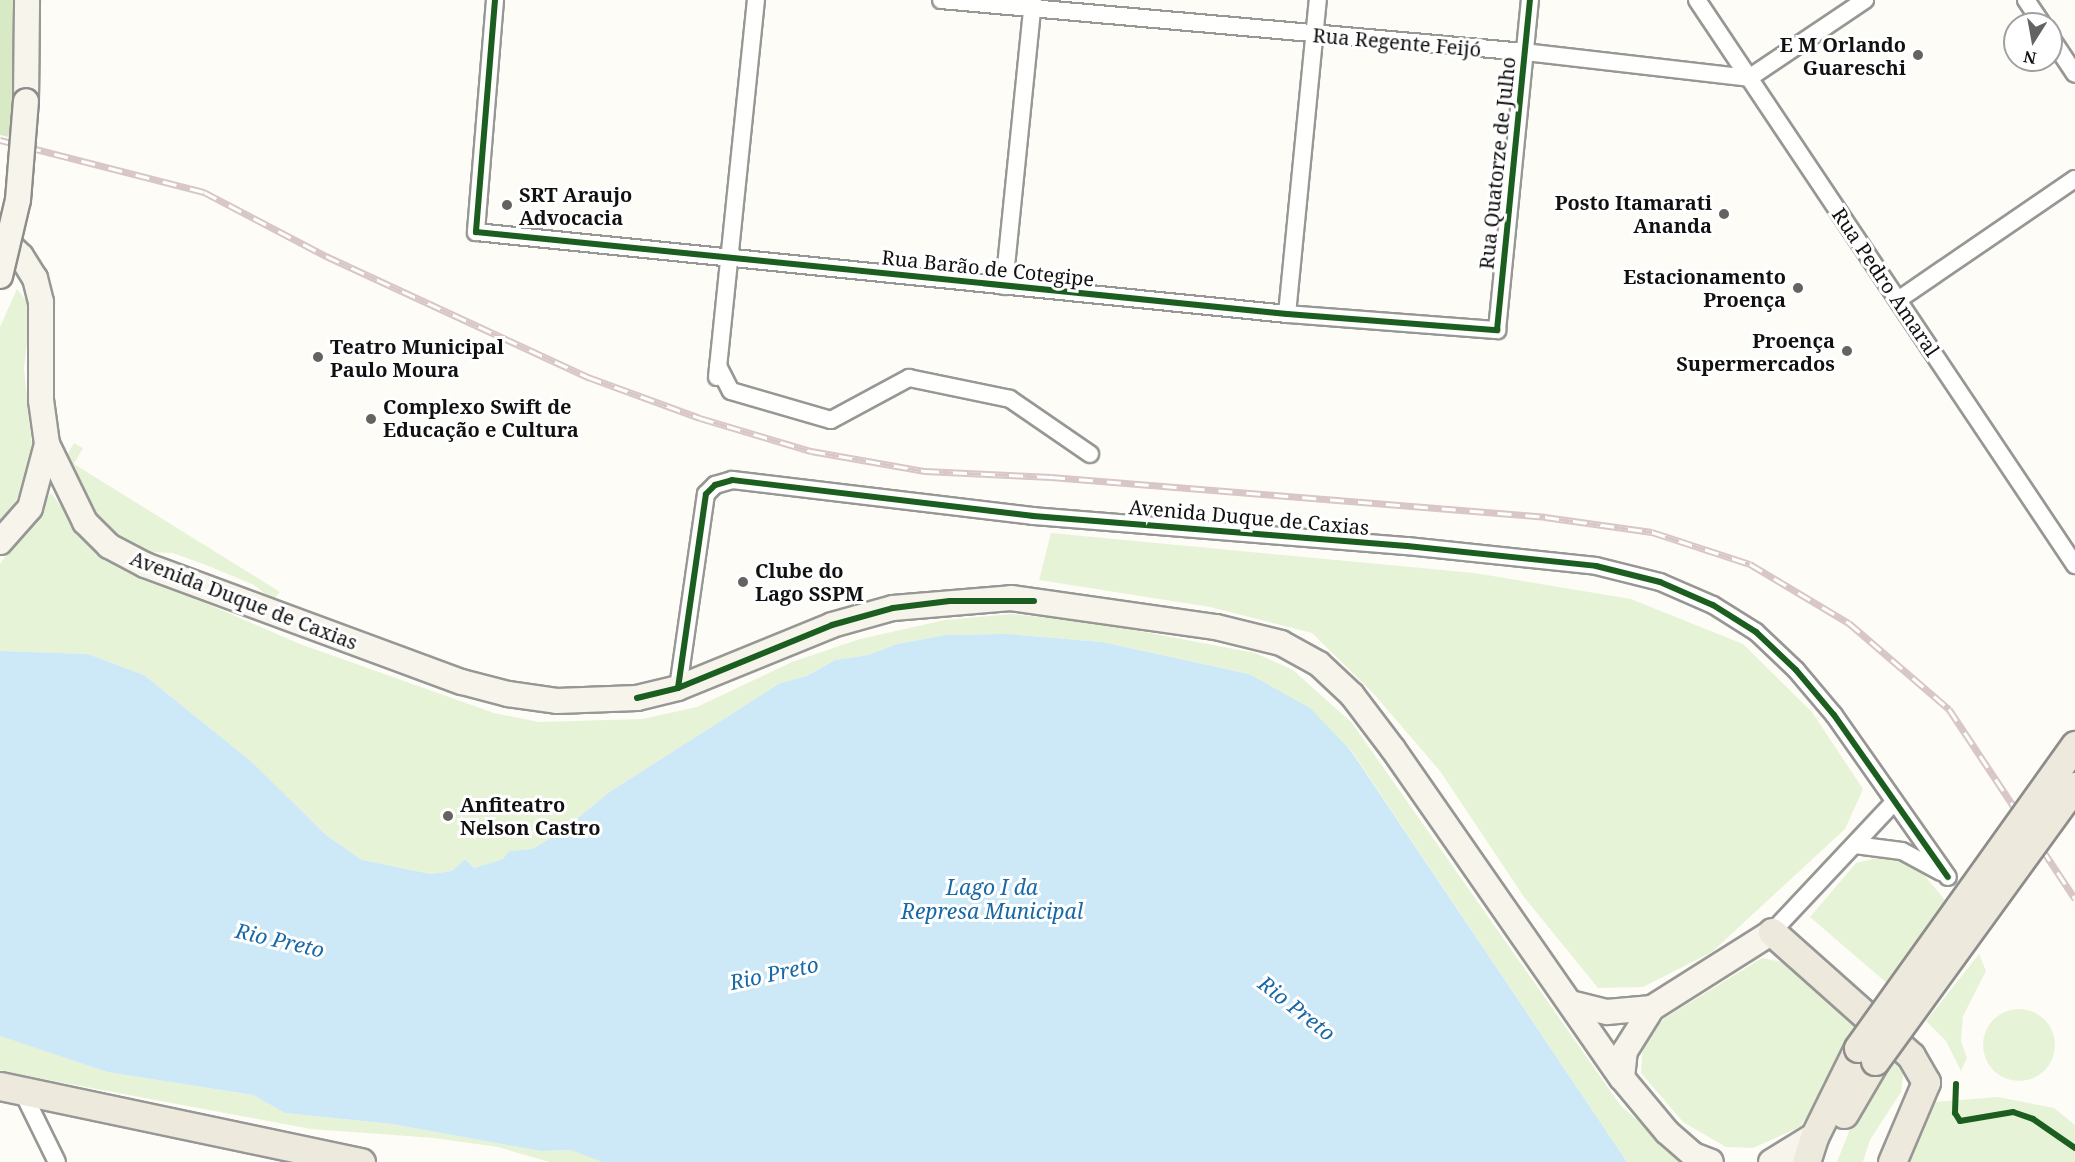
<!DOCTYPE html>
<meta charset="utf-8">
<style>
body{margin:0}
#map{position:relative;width:2075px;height:1162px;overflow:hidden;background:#fdfcf7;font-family:"Noto Serif",serif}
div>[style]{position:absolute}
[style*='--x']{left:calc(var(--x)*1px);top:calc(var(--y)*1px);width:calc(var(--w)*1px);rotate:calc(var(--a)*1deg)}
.green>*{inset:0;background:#e7f3d7}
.round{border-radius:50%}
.forest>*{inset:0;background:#d8eac5}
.water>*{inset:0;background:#cde8f7}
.roads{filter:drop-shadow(2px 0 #979795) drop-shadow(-2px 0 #979795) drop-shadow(0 2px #979795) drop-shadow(0 -2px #979795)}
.minor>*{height:16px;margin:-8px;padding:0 8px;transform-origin:8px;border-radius:8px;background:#fffffe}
.secondary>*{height:24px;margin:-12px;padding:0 12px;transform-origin:12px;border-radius:12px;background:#f6f4eb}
.primary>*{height:27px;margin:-13.5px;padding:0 13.5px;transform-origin:13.5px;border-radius:13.5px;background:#ede9dc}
.rail>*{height:7px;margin-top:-3.5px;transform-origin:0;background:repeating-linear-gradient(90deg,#fff 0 14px,#d9c6c7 0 28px);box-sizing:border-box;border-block:2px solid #d9c6c7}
.bridges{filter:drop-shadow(2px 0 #8e8d8b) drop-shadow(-2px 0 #8e8d8b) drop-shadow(0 2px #8e8d8b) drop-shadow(0 -2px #8e8d8b)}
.secondary-bridge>*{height:24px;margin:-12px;padding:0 12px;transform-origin:12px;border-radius:12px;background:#f6f4eb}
.primary-bridge>*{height:27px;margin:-13.5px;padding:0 13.5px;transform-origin:13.5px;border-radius:13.5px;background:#ede9dc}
.cycleway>*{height:6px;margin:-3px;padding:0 3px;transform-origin:3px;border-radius:3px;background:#1b5e20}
.dots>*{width:16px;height:16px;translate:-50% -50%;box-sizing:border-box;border:3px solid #fff;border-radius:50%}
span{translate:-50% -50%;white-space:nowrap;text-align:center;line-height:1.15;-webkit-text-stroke:6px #fff;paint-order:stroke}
.street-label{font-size:20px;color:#111}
.poi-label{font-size:20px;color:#111;font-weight:700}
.right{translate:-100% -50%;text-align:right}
.left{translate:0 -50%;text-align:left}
.water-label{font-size:21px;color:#1768a6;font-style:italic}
.north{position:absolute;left:2003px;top:12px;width:60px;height:60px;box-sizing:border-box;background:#fff;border:2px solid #a0a0a0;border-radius:50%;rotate:191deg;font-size:16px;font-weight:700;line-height:24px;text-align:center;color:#111}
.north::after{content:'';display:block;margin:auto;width:21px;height:27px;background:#646362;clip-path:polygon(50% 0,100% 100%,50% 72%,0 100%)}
</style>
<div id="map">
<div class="green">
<div style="clip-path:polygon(17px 289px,29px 304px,30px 316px,24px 368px,32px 446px,25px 486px,0 525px,0 327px)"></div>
<div style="clip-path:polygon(74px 443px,83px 448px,74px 464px,280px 592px,273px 600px,254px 585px,211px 567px,173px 553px,141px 552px,130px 546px,89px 506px,64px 461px)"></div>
<div style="clip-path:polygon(51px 493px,99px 557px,300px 644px,494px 713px,539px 722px,642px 719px,697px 707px,792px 662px,860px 639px,945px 620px,1011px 614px,1092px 622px,1255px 653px,1293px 670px,1352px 723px,1621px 1106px,1686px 1162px,1627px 1162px,1351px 750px,1249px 674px,1102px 642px,1007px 634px,946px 635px,897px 644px,868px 655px,835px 660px,807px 676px,780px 683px,608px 793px,561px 832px,532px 849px,509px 851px,503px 859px,474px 868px,465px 859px,452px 871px,431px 874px,362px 860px,326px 835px,252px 762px,144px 675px,88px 654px,0 651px,0 564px)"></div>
<div style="clip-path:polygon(1051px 533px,1474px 573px,1631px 599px,1743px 644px,1812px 712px,1863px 789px,1845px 829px,1712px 952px,1643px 987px,1598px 988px,1524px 897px,1440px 771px,1373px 693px,1312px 633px,1210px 607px,1039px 580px)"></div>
<div style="clip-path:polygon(1893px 854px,1914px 863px,1950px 906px,1889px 985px,1810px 917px,1856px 863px)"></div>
<div style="clip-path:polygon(1979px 954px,1986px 971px,1963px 1016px,1961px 1041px,1967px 1058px,1961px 1071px,1946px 1041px,1926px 1021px)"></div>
<div style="clip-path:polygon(1762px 958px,1792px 964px,1863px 1025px,1800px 1127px,1753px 1148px,1726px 1147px,1683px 1122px,1641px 1073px,1643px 1041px,1665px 1018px)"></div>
<div class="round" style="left:1983px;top:1009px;width:72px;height:72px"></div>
<div style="clip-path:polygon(0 1036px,107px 1072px,253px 1095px,285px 1113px,392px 1124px,541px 1151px,572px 1150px,602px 1162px,549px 1162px,498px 1147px,434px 1138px,311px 1129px,22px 1075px,0 1070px)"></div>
<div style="clip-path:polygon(1898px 1055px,1904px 1067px,1901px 1092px,1870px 1140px,1863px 1162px,1837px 1162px,1850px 1129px)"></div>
<div style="clip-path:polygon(1998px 1097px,2054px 1108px,2075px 1125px,2075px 1162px,1893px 1162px,1918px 1113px,1934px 1102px)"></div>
</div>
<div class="forest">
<div style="clip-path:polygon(0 0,19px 0,13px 138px,0 135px)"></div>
</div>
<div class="water">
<div style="clip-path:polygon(1008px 634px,1102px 642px,1249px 674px,1310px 708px,1351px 751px,1627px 1162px,602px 1162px,571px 1150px,541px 1151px,392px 1124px,285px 1113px,253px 1095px,107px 1072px,0 1036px,0 651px,88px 654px,144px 675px,252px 762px,326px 835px,362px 860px,431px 874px,452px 871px,465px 859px,474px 868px,503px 859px,509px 851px,532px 849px,561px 832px,608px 793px,780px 683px,807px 676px,835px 660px,868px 655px,897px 644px,946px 635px)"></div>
</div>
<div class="roads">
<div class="minor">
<div style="--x:495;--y:0;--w:233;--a:94.7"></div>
<div style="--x:476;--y:232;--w:815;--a:5.77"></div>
<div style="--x:1287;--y:314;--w:211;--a:4.4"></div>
<div style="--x:1497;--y:330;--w:332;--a:-84.3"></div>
<div style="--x:941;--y:0;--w:586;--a:5.09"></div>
<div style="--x:1525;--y:52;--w:226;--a:6.6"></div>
<div style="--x:1749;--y:78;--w:140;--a:-33.9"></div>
<div style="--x:1697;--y:0;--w:680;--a:56.22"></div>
<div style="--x:2026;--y:0;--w:29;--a:56"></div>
<div style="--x:2051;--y:38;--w:43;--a:56.3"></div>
<div style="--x:1004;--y:286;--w:287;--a:-84.2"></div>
<div style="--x:1898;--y:300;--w:214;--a:-34.4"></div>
<div style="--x:1287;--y:314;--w:316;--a:-84.4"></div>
<div style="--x:718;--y:366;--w:28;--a:63"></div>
<div style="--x:731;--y:391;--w:104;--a:16.2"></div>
<div style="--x:831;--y:420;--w:89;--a:-28.3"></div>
<div style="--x:909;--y:378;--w:103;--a:11.7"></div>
<div style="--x:1010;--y:399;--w:97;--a:34.5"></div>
<div style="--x:717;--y:377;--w:379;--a:-84.1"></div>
<div style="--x:678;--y:688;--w:196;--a:-81.8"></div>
<div style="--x:706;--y:494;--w:13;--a:-45"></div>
<div style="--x:715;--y:485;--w:18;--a:-16"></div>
<div style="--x:732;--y:480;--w:303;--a:6.8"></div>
<div style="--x:1033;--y:516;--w:375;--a:4.6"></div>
<div style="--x:1407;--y:546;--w:190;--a:6"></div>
<div style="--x:1596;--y:566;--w:66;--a:14"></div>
<div style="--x:1660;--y:582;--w:58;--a:23.5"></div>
<div style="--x:1713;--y:605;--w:51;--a:32.1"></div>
<div style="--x:1756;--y:632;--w:55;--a:43.5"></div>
<div style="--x:1796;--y:670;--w:59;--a:49.8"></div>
<div style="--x:1834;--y:715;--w:198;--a:54.9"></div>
<div style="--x:1855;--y:845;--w:47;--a:7.3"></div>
<div style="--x:1902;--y:851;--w:44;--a:28.3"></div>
<div style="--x:1772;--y:932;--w:177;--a:-46.8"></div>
<div style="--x:22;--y:1091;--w:79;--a:63.8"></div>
</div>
<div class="secondary">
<div style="--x:26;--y:101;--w:101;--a:-89.4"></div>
<div style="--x:0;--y:236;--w:29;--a:44"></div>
<div style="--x:21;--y:256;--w:26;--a:58"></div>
<div style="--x:35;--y:278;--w:25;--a:76"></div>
<div style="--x:41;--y:302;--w:98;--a:90"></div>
<div style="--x:41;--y:400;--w:44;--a:82.2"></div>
<div style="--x:47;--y:444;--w:87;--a:64"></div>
<div style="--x:85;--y:522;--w:34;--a:45"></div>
<div style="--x:109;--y:546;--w:41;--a:27.8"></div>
<div style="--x:145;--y:565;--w:338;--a:20.3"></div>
<div style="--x:462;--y:682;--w:48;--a:14.6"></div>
<div style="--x:508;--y:694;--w:49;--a:8.1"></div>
<div style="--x:557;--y:701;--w:80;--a:-2.1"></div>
<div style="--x:637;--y:698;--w:42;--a:-13.7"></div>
<div style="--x:678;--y:688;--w:166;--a:-22.2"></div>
<div style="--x:832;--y:625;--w:63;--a:-15.6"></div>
<div style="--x:893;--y:608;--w:118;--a:-4.8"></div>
<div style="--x:1011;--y:598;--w:207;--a:8.1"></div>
<div style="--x:1216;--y:627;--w:67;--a:13.8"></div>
<div style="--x:1281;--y:643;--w:43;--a:28.9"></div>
<div style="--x:1319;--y:664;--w:45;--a:43.2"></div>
<div style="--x:1352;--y:695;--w:68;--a:52.8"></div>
<div style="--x:1393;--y:749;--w:401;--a:55.2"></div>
<div style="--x:1622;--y:1078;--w:70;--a:50.2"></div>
<div style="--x:1667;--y:1132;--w:35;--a:41"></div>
<div style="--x:1693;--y:1155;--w:19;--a:21"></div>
<div style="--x:0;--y:542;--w:45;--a:-48.6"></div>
<div style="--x:30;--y:508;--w:66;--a:-75.1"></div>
<div style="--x:1574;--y:1004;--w:34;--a:14"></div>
<div style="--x:1607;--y:1012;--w:45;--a:-5.1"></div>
<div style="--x:1652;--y:1008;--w:142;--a:-32.3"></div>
<div style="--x:1622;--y:1078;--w:27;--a:-84"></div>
<div style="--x:1625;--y:1051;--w:51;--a:-57.9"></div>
<div style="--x:1771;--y:1162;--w:52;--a:-31.5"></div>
</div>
<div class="primary">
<div style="--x:1772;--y:932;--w:186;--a:41.7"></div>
<div style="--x:1911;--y:1056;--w:30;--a:60"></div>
<div style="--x:1926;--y:1082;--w:87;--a:113"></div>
<div style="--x:0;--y:1086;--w:369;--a:11.9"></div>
<div style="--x:1844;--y:1114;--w:61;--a:-59.7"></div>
<div style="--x:1806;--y:1162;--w:28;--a:-72"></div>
<div style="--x:1815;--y:1135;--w:97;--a:-63.7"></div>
</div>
</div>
<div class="rail">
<div style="--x:0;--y:140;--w:211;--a:14.3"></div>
<div style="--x:204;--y:192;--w:138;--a:27.7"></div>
<div style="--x:326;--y:256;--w:289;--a:24.8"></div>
<div style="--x:588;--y:377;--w:119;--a:20.1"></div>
<div style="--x:700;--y:418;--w:116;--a:16.6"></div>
<div style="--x:811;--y:451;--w:116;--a:10"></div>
<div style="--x:925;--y:471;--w:126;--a:2.7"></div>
<div style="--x:1051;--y:477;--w:496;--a:4.6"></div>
<div style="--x:1545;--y:517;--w:108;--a:8"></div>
<div style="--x:1652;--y:532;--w:103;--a:18.1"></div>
<div style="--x:1750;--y:564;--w:115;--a:30.8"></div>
<div style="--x:1849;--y:623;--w:132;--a:40.7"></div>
<div style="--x:1949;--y:709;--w:228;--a:56.4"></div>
</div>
<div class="bridges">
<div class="secondary-bridge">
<div style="--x:0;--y:276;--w:78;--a:-76.7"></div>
<div style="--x:18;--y:200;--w:99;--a:-85.4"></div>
</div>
<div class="primary-bridge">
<div style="--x:1858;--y:1048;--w:373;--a:-54.4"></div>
<div style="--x:1875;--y:1061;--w:340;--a:-54"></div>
</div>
</div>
<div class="cycleway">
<div style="--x:495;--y:0;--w:233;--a:94.7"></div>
<div style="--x:476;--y:232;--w:815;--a:5.77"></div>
<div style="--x:1287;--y:314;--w:211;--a:4.4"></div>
<div style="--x:1497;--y:330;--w:332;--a:-84.3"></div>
<div style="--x:678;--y:688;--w:196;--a:-81.8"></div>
<div style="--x:706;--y:494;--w:13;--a:-45"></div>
<div style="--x:715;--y:485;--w:18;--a:-16"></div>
<div style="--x:732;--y:480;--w:303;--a:6.8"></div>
<div style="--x:1033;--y:516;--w:375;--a:4.6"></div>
<div style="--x:1407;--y:546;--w:190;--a:6"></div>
<div style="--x:1596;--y:566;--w:66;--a:14"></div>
<div style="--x:1660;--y:582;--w:58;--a:23.5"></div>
<div style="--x:1713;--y:605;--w:51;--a:32.1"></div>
<div style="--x:1756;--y:632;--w:55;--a:43.5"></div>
<div style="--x:1796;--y:670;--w:59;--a:49.8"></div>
<div style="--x:1834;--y:715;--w:198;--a:54.9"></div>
<div style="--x:637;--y:698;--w:42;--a:-13.7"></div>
<div style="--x:678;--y:688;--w:166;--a:-22.2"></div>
<div style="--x:832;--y:625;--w:63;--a:-15.6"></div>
<div style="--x:893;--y:608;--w:57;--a:-7"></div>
<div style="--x:950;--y:601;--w:84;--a:0"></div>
<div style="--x:1956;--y:1084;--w:29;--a:92"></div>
<div style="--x:1955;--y:1113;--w:9;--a:58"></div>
<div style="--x:1960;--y:1121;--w:54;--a:-9.6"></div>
<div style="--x:2013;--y:1112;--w:21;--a:19"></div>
<div style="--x:2033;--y:1119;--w:51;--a:34.6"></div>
</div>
<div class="dots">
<div style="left:1918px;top:55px;background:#646362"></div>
<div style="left:507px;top:205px;background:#646362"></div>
<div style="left:1724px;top:214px;background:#646362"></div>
<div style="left:1798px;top:288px;background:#646362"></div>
<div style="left:1847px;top:351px;background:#646362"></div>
<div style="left:318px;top:357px;background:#646362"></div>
<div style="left:371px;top:419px;background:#646362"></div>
<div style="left:743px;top:582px;background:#646362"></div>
<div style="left:448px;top:816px;background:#646362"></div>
</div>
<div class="street-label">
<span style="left:1397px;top:42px;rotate:5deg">Rua Regente Feijó</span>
<span style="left:1497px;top:163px;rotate:-84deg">Rua Quatorze de Julho</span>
<span style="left:988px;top:268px;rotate:6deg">Rua Barão de Cotegipe</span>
<span style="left:1886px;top:282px;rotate:56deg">Rua Pedro Amaral</span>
<span style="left:1249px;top:517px;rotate:5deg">Avenida Duque de Caxias</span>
<span style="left:244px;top:600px;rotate:21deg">Avenida Duque de Caxias</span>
</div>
<div class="poi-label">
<span class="right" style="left:1906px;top:56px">E M Orlando<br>Guareschi</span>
<span class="left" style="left:519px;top:206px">SRT Araujo<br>Advocacia</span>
<span class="right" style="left:1712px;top:214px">Posto Itamarati<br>Ananda</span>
<span class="right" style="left:1786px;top:288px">Estacionamento<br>Proença</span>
<span class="right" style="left:1835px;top:352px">Proença<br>Supermercados</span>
<span class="left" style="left:330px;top:358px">Teatro Municipal<br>Paulo Moura</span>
<span class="left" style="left:383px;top:418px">Complexo Swift de<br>Educação e Cultura</span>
<span class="left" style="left:755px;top:582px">Clube do<br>Lago SSPM</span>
<span class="left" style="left:460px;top:816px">Anfiteatro<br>Nelson Castro</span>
</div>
<div class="water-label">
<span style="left:992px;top:899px">Lago I da<br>Represa Municipal</span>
<span style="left:280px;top:940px;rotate:13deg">Rio Preto</span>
<span style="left:774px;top:973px;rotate:-12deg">Rio Preto</span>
<span style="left:1297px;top:1008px;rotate:38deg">Rio Preto</span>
</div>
<div class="north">N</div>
</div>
